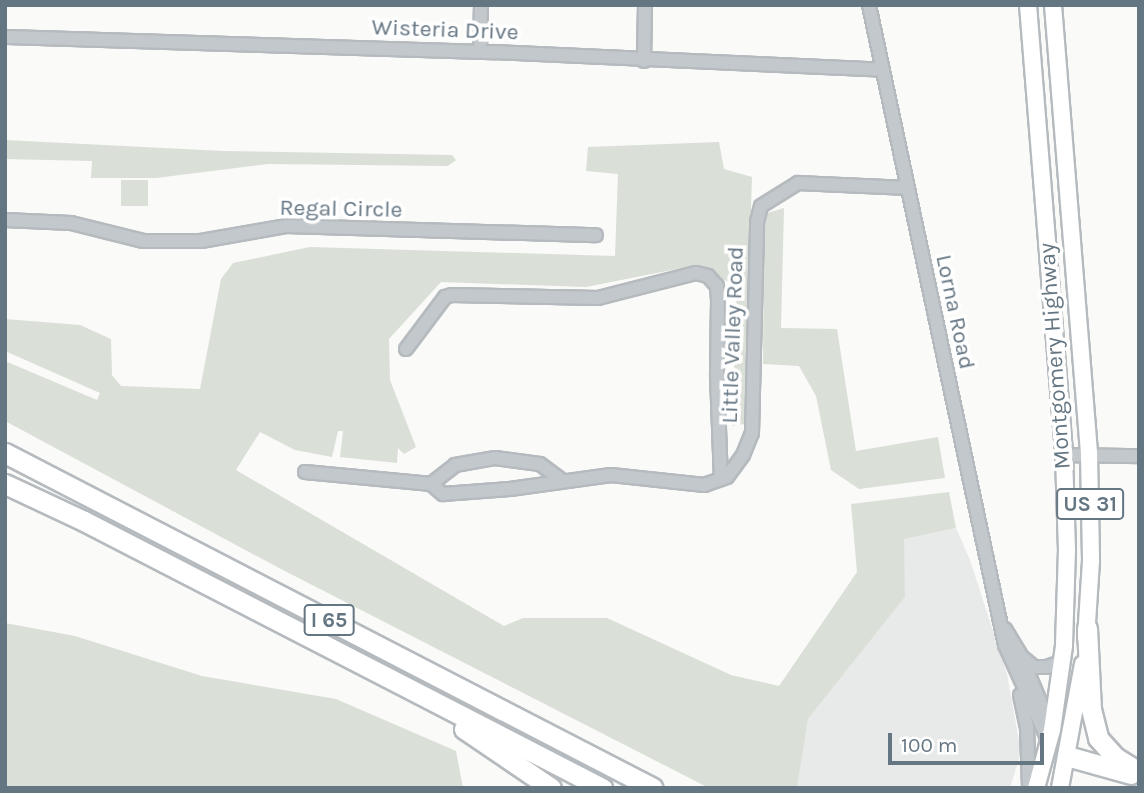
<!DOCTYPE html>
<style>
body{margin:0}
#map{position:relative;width:1144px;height:793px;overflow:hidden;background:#fafaf8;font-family:Karla,sans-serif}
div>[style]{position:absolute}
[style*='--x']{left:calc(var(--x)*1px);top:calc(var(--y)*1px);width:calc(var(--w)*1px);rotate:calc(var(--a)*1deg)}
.built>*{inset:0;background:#e8e9e9}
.green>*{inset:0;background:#dadfd7}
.roads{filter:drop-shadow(2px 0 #b5babe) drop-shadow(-2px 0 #b5babe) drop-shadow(0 2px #b5babe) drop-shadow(0 -2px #b5babe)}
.minor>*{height:12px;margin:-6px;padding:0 6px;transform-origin:6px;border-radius:6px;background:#c3c8cc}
.major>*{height:16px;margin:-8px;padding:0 8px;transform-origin:8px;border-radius:8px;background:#fff}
.highway>*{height:19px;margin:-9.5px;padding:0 9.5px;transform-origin:9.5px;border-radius:9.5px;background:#fff}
span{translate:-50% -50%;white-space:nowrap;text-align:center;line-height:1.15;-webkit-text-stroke:7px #fff;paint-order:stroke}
.shield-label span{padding:2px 5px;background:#fff;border:2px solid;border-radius:5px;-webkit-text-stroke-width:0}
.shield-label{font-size:21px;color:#657683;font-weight:700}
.street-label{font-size:23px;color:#657683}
.frame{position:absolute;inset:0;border:7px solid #657683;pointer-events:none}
.scale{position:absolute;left:888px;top:733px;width:156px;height:32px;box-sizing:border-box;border:4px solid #657683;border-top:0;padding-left:9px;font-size:21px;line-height:24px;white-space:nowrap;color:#657683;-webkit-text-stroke:5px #fff;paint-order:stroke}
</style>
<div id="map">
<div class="built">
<div style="clip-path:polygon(956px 528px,970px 560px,1007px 674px,1021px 752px,1010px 788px,797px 787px,808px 719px,905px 597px,903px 539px)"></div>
</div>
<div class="green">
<div style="clip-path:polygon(5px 140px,223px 151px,452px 155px,456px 160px,448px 166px,268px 164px,156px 178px,91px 178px,92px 161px,5px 159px)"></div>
<div style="clip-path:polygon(719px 142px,724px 169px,752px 177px,744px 424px,732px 426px,737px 284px,682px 268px,586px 287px,441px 282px,389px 339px,390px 380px,416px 447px,404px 454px,398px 448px,397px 463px,340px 457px,343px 431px,338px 431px,332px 457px,295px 450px,260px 432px,236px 470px,504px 626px,523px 618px,607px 618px,731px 675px,779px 686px,857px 572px,851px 504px,949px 492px,956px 528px,904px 539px,905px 597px,808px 719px,797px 788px,709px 788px,279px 568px,5px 421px,5px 361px,97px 400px,100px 393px,5px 351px,5px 319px,80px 325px,111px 339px,112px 375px,121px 386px,200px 389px,221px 279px,233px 263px,310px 247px,615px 256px,618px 174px,586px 171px,588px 147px)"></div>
<div style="clip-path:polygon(121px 180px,148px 180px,148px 206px,121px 206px)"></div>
<div style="clip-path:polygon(784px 208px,781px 328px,837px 329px,856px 451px,938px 437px,945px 478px,859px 489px,831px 470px,816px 396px,799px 366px,763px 364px,764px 235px,767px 213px)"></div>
<div style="clip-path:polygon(5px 623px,75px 636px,202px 676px,336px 699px,456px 751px,463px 788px,5px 788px)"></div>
</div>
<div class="roads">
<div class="minor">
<div style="--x:869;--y:5;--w:654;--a:78"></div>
<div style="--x:1005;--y:645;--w:107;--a:65.6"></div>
<div style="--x:5;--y:37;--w:489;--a:1.8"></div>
<div style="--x:494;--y:52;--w:389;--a:2.6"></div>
<div style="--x:480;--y:52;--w:47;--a:-88.8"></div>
<div style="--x:644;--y:61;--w:56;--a:-89"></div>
<div style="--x:5;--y:220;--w:66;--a:2.6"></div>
<div style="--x:71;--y:223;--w:74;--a:14"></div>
<div style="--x:143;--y:241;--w:58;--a:0"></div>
<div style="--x:201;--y:241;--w:86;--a:-10"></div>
<div style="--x:286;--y:226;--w:310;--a:1.7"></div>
<div style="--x:406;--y:349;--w:65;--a:-53.1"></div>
<div style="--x:445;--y:297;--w:7;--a:-16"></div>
<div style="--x:452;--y:295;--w:146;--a:1.2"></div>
<div style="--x:598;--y:298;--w:101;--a:-14.3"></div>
<div style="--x:696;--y:273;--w:12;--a:14"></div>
<div style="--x:708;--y:276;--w:13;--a:48"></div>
<div style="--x:717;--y:286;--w:15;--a:86"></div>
<div style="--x:718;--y:301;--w:75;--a:90.8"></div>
<div style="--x:717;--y:376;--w:103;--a:87.8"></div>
<div style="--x:1064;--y:455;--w:75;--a:0.8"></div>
<div style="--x:305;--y:472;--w:127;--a:5.4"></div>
<div style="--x:431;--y:484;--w:16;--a:40"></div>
<div style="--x:443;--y:494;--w:67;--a:-4.3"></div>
<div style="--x:510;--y:489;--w:102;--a:-7.9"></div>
<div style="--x:611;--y:475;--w:94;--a:6.1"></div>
<div style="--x:704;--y:485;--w:24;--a:-19"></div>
<div style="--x:727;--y:477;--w:27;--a:-54"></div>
<div style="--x:743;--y:455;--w:24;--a:-68"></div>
<div style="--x:752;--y:433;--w:211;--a:-88.6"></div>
<div style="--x:757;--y:222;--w:16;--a:-76"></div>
<div style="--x:761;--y:206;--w:44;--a:-31.9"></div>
<div style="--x:798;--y:183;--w:110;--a:2.6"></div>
<div style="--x:431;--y:484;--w:31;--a:-38"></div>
<div style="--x:455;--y:465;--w:41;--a:-9.9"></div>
<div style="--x:495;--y:458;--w:45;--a:7.6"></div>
<div style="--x:540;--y:464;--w:26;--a:37"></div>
<div style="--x:1005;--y:629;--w:31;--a:59"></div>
<div style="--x:1021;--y:656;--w:80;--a:67.3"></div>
<div style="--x:1023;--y:658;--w:14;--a:39"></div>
<div style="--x:1034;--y:667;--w:13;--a:0"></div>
<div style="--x:1047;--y:667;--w:15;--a:-20"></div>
<div style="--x:1020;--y:695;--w:33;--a:78"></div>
<div style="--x:1027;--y:727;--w:61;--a:88.1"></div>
</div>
<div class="major">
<div style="--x:1028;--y:5;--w:451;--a:85.4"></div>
<div style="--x:1064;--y:455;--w:94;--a:88.2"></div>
<div style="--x:1067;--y:549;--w:97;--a:91.8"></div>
<div style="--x:1064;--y:646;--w:85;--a:98.1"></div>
<div style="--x:1052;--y:730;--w:60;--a:105.4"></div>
<div style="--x:1053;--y:5;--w:450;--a:85.4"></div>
<div style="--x:1089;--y:454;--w:107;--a:88.9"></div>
<div style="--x:1091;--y:561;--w:77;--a:93.7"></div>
<div style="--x:1060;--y:788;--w:126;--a:-79.5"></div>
</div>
<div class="highway">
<div style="--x:5;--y:453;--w:729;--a:27.34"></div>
<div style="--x:5;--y:484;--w:87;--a:25.1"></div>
<div style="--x:84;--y:521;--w:583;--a:27.27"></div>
<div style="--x:1087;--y:628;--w:81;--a:87.2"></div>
<div style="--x:1091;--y:709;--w:30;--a:76"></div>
<div style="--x:1098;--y:738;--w:25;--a:48"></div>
<div style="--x:1115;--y:757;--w:28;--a:32"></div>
<div style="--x:464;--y:729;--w:105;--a:34.1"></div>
<div style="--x:1067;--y:756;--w:66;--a:15.7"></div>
</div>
</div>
<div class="shield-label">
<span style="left:1090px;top:504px">US 31</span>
<span style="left:329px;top:620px">I 65</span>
</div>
<div class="street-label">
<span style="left:445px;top:30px;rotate:2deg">Wisteria Drive</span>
<span style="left:341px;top:209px;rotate:1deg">Regal Circle</span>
<span style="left:955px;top:312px;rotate:78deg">Lorna Road</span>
<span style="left:733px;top:335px;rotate:-88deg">Little Valley Road</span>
<span style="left:1055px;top:356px;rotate:-94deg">Montgomery Highway</span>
</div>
<div class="frame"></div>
<div class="scale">100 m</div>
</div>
